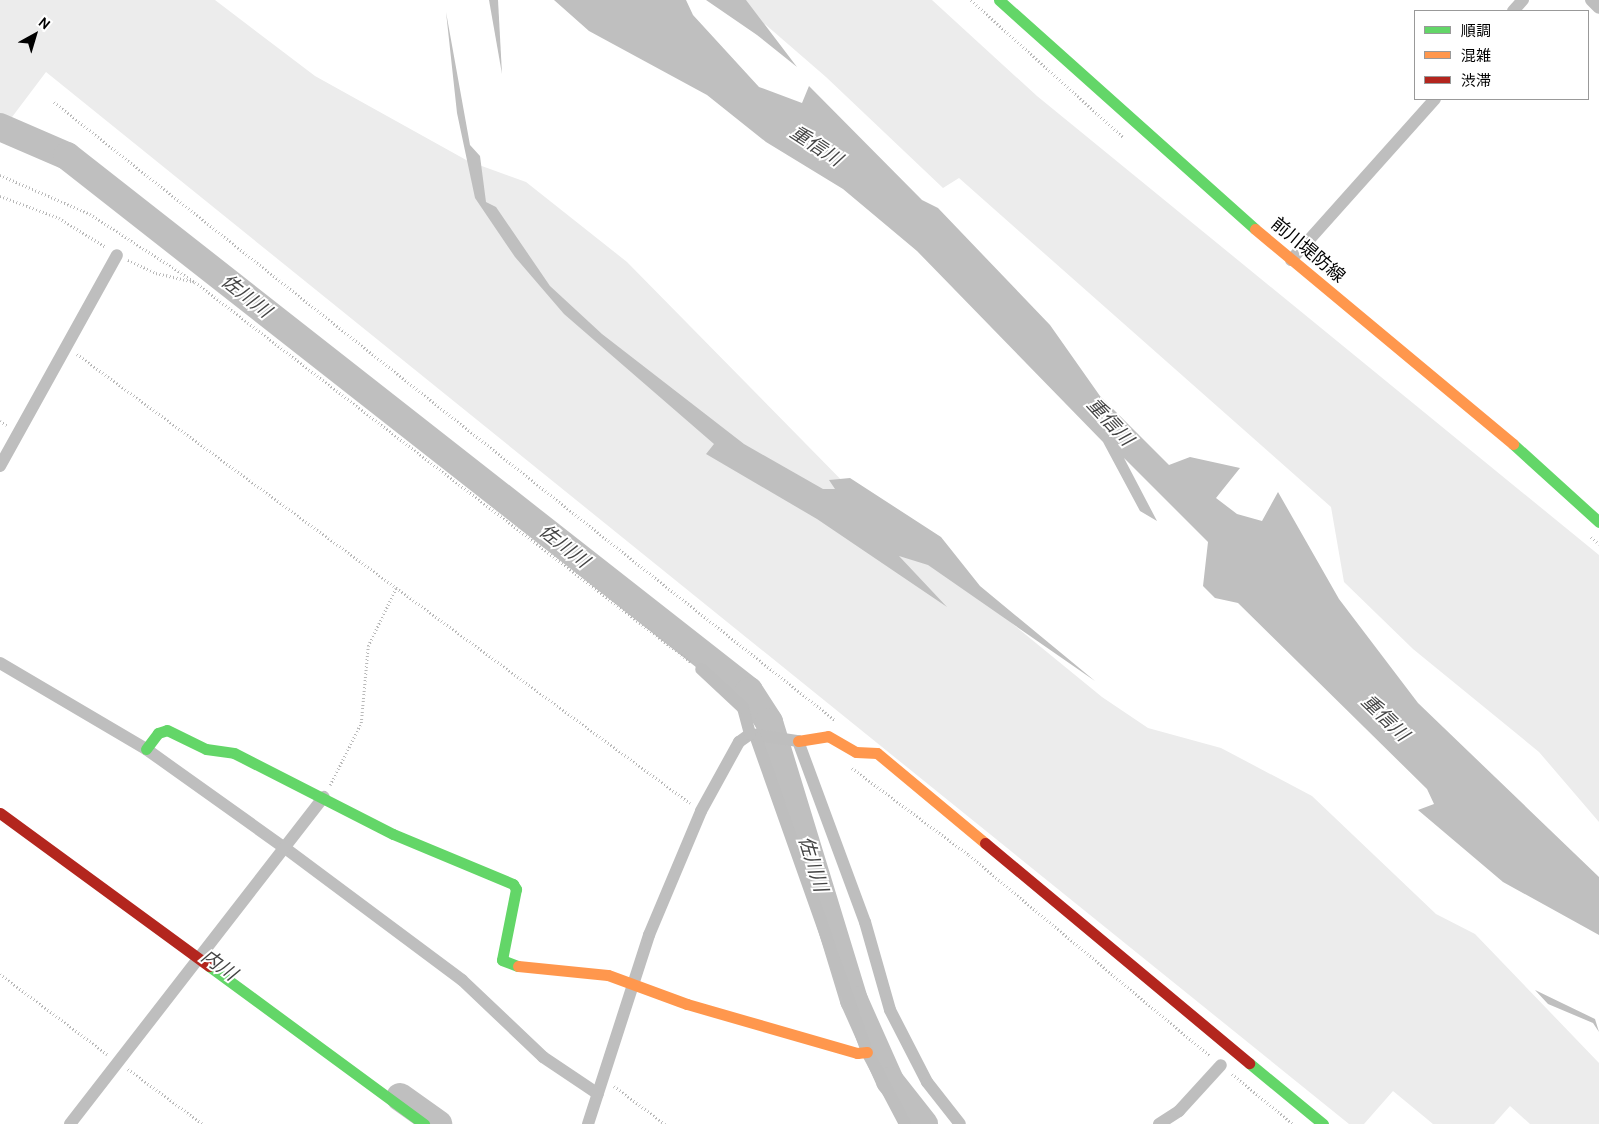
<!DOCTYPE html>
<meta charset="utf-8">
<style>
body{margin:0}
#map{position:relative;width:1599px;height:1124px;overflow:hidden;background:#fff;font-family:Cabin,"Noto Sans JP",sans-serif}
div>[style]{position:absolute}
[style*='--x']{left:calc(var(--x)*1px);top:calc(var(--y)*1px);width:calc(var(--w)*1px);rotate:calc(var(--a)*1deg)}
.green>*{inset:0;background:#ececec}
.water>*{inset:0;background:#bfbfbf}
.river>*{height:28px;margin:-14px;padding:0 14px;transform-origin:14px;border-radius:14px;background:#bfbfbf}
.path>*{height:2.5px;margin-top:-1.25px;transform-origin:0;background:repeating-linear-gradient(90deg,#b9b9b9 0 1px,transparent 0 3.5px)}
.street>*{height:12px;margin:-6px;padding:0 6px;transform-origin:6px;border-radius:6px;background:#bebebe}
.fast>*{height:11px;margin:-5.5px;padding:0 5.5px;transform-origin:5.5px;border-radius:5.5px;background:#63d668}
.slow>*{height:11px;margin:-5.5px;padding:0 5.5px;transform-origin:5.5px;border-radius:5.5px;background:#ff974d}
.jam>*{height:11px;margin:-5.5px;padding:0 5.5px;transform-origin:5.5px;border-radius:5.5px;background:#b3261e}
span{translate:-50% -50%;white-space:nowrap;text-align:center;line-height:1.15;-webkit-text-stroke:4px #fff;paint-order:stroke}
.street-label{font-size:18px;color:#000}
.water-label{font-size:19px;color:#444;font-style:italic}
.legend{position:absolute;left:1414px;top:10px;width:175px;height:90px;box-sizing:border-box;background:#fff;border:1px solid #999;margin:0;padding:6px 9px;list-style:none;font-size:15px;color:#000}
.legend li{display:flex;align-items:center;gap:10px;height:25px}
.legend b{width:25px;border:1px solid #999}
.north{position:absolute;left:10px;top:10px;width:50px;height:50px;-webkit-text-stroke:4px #fff;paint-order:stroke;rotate:39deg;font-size:14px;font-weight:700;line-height:20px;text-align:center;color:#000}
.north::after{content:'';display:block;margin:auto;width:18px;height:22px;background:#000;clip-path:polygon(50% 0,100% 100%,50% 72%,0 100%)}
</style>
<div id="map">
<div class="green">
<div style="clip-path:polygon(0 0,215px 0,315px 76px,468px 161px,526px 182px,627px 262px,860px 499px,1102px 697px,1148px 728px,1221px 748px,1312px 796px,1436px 914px,1475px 934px,1599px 1063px,1599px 1124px,1530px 1124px,1510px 1106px,1494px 1124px,1433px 1124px,1393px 1091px,1364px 1124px,1349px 1124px,46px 72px,0 133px)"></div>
<div style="clip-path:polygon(728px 0,932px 0,1037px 96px,1599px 555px,1599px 822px,1539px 752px,1413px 649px,1344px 582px,1331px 507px,959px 178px,943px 188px,826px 77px,766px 25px)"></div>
</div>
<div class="water">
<div style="clip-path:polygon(489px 0,498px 0,502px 74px)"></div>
<div style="clip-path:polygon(554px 0,686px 0,693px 15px,759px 87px,802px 103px,809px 86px,922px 200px,938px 208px,1050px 325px,1100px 396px,1169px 465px,1190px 457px,1240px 468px,1216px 498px,1237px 514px,1262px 521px,1278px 492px,1339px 599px,1418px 703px,1599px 877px,1599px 935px,1503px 882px,1418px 810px,1434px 804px,1427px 789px,1238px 603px,1215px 598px,1203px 586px,1208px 542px,1124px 458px,1157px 521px,1140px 511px,1103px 442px,917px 251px,843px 189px,766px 142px,707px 95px,589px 31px)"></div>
<div style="clip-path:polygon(706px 0,746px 0,797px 67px,757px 35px)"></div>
<div style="clip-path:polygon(446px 12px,470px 145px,480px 156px,486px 202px,496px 207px,550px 286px,602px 334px,744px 444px,823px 489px,835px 489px,829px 480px,850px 478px,941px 537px,980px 586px,1095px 681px,928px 565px,899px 556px,947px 607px,817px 519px,706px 454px,714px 444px,564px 314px,515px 257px,475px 198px,457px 113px)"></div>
<div style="clip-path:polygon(1535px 990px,1595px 1019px,1599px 1032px,1593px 1023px,1548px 1004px)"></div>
</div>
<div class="river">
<div style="--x:0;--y:127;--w:73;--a:23.4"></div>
<div style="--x:67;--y:156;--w:867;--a:38.11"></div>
<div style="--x:749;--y:691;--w:37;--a:57"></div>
<div style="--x:769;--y:722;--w:291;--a:73"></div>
<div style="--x:854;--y:1000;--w:89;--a:66"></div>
<div style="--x:890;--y:1081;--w:55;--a:51.7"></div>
<div style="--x:400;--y:1097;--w:47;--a:35.4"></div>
</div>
<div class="path">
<div style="--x:971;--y:0;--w:205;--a:42"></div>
<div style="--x:54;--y:102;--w:997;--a:38.36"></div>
<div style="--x:0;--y:175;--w:98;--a:23.4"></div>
<div style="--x:90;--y:214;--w:125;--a:32.9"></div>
<div style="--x:195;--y:282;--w:625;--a:37.46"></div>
<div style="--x:0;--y:196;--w:63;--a:20.4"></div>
<div style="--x:59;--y:218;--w:55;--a:31.7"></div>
<div style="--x:128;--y:260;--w:31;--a:25"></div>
<div style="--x:156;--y:273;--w:39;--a:13"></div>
<div style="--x:77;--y:354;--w:760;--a:36.22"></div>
<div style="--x:0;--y:421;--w:8;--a:30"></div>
<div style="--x:1591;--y:537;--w:11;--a:41"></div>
<div style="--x:852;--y:768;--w:146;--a:36.6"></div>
<div style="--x:969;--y:855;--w:314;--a:39.8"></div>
<div style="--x:330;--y:785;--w:69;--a:-63.4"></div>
<div style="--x:361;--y:723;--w:77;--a:-84.8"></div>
<div style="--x:368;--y:646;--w:64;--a:-64.2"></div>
<div style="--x:0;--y:974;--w:134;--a:36.8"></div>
<div style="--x:128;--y:1069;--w:93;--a:36.3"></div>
<div style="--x:1232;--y:1074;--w:79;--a:39.3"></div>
<div style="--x:614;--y:1086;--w:64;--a:36.7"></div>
</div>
<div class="street">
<div style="--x:1591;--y:0;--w:11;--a:45"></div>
<div style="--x:1513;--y:11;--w:15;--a:-48"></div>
<div style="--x:1291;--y:260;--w:216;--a:-48.2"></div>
<div style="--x:0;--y:466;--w:241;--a:-61"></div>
<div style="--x:0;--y:663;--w:169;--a:30.5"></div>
<div style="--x:146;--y:749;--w:171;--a:35.5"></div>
<div style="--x:285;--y:848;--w:221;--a:36.7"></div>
<div style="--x:462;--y:980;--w:112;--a:43.5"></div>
<div style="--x:543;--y:1057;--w:66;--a:33.9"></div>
<div style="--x:750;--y:734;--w:49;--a:8.3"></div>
<div style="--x:798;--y:741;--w:193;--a:69.7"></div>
<div style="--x:865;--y:922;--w:91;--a:74.1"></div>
<div style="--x:890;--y:1010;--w:81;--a:62.8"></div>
<div style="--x:927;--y:1082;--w:53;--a:51.8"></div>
<div style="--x:756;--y:738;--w:333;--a:70.5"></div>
<div style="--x:867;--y:1052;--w:81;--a:62.2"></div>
<div style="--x:70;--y:1124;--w:414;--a:-52.2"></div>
<div style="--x:588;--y:1124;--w:199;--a:-72.1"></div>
<div style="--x:649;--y:935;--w:134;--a:-67.2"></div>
<div style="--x:701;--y:811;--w:79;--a:-61.2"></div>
<div style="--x:739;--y:742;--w:14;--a:-36"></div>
<div style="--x:750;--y:734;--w:27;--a:-105"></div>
<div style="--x:743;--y:708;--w:57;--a:-137.1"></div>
<div style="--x:1159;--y:1124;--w:24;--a:-33"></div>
<div style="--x:1179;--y:1111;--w:62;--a:-47.6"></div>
</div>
<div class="fast">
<div style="--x:999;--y:0;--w:343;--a:41.8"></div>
<div style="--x:1513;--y:444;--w:116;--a:42.2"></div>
<div style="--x:146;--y:749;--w:20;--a:-53"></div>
<div style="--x:158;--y:733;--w:9;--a:-18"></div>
<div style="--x:167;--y:730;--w:43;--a:26"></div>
<div style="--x:206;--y:749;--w:28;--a:8"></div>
<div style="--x:234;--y:753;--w:178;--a:27"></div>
<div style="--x:393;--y:834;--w:130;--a:22.6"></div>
<div style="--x:513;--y:884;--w:6;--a:59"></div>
<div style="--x:516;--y:889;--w:72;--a:101.2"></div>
<div style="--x:502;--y:960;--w:17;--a:21"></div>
<div style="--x:209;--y:966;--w:267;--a:36.3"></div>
<div style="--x:1249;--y:1063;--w:96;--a:39.5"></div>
</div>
<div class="slow">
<div style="--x:1255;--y:229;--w:336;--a:39.8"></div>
<div style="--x:798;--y:741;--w:30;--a:-9"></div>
<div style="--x:828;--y:736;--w:32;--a:30"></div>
<div style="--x:856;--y:752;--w:21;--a:3"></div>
<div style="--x:877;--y:753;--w:141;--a:39.8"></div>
<div style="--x:518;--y:966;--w:90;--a:5.7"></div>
<div style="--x:608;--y:975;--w:84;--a:20.2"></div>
<div style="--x:687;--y:1004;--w:177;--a:16.1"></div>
<div style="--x:857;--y:1053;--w:10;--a:-6"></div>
</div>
<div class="jam">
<div style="--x:0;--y:813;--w:259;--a:36.2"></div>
<div style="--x:985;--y:843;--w:344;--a:39.8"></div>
</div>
<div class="street-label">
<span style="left:1308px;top:250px;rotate:40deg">前川堤防線</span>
</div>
<div class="water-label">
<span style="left:816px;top:146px;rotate:33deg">重信川</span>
<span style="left:246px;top:296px;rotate:38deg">佐川川</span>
<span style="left:1110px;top:422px;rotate:47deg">重信川</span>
<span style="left:564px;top:546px;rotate:38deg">佐川川</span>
<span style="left:1385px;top:718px;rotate:44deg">重信川</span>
<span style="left:813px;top:864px;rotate:73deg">佐川川</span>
<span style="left:219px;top:965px;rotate:36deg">内川</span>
</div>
<ul class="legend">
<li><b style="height:6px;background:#63d668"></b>順調</li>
<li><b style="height:6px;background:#ff974d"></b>混雑</li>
<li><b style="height:6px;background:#b3261e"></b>渋滞</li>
</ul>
<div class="north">N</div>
</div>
